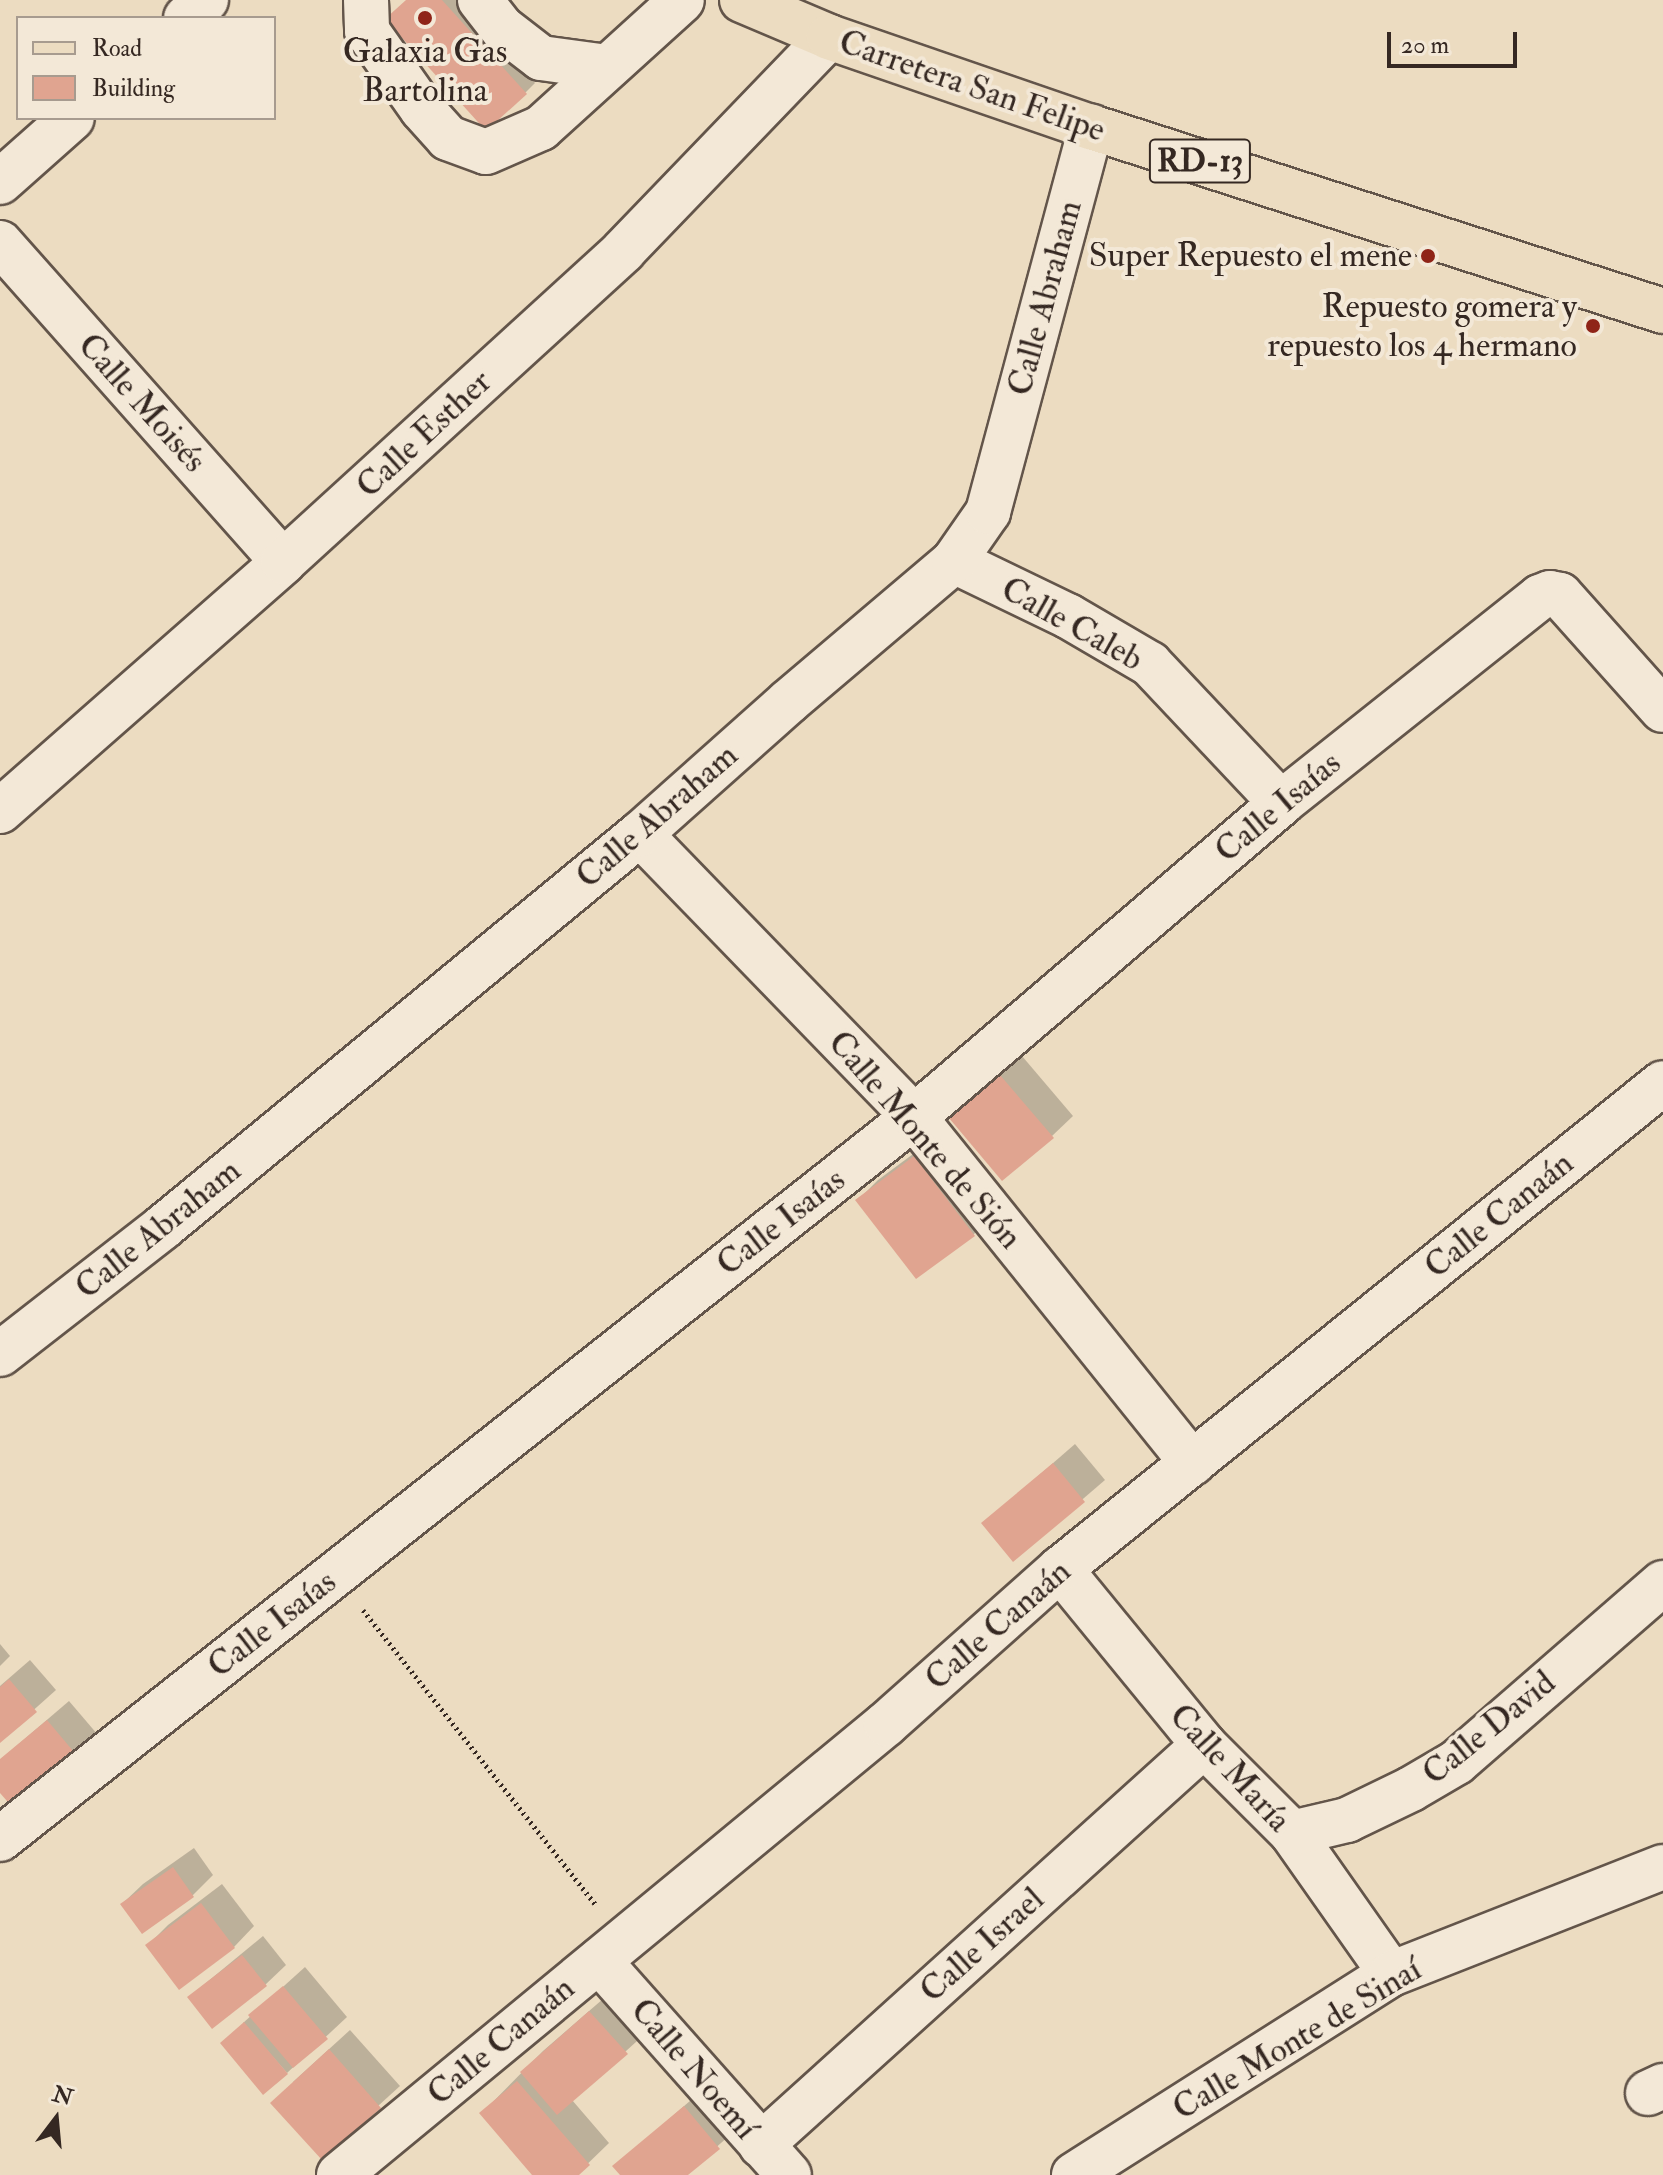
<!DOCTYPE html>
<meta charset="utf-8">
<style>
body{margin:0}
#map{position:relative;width:1663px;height:2175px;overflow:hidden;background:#ecdcc1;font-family:"IM FELL Double Pica",serif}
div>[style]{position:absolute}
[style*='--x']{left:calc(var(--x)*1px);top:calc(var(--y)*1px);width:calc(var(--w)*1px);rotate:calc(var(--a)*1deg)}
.shadow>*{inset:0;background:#0003}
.building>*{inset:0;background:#e0a490}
.path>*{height:5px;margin-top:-2.5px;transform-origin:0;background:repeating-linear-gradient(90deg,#352822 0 2px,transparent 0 6px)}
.roads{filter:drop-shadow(2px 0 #63554a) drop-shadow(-2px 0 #63554a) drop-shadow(0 2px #63554a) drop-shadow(0 -2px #63554a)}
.minor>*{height:44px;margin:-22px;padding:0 22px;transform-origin:22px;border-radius:22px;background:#f3e8d7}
.major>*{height:44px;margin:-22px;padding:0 22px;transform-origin:22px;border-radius:22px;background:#ecdcc1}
.dots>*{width:22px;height:22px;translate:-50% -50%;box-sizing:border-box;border:4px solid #f3e8d7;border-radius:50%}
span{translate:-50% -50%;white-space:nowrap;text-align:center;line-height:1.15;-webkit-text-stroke:8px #f3e8d7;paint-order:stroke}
.shield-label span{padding:2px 6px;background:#f3e8d7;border:2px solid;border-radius:6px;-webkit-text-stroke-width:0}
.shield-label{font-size:32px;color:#352822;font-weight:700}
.poi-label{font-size:34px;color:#352822}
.right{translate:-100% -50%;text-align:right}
.street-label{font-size:34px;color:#352822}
.legend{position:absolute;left:16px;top:16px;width:260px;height:104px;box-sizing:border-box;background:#f3e8d7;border:2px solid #a79b8f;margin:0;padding:10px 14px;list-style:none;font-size:24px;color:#352822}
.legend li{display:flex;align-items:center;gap:16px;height:40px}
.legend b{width:40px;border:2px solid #a79b8f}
.north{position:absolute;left:16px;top:2079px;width:80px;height:80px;-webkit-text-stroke:6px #f3e8d7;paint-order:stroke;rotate:16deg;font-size:22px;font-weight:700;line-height:32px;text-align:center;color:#352822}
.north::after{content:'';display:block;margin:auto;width:28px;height:36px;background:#352822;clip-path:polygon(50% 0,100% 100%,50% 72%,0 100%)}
.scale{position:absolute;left:1387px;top:32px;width:130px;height:36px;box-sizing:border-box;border:4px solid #352822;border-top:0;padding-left:10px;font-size:24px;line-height:28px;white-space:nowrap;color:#352822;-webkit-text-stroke:6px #f3e8d7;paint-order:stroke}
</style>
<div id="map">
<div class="shadow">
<div style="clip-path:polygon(407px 0,460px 0,535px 83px,525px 93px)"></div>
<div style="clip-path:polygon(1022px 1056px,1073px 1116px,1052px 1136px,952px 1118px)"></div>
<div style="clip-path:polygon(936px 1137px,994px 1214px,973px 1235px,858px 1200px,878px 1180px)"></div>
<div style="clip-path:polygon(1075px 1444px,1105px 1480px,1013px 1559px,984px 1523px)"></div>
<div style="clip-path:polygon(0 1644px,10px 1656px,0 1666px)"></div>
<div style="clip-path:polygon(30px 1660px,56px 1690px,0 1740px,0 1686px)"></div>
<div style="clip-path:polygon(69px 1701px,104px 1742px,0 1790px,0 1760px)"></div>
<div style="clip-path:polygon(194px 1848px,213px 1875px,193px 1895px,122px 1904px,143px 1884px)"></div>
<div style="clip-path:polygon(222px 1884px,254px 1926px,234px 1947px,148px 1945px,168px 1925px)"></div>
<div style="clip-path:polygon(263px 1936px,286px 1965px,265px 1985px,189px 1997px)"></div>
<div style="clip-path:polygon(305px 1967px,347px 2017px,287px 2073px,243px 2023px)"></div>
<div style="clip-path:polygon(611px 1992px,647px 2032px,572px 2100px,609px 2143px,576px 2175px,535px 2175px,482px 2113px,543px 2051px)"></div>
<div style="clip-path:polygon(350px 2030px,400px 2086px,322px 2157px,293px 2082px)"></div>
<div style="clip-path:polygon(706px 2087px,739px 2127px,685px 2175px,623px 2175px,615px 2166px)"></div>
</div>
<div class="building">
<div style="clip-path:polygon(406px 0,442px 0,527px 94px,486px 131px,385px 19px)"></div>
<div style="clip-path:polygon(1000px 1075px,1054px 1138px,1002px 1181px,949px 1118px)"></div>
<div style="clip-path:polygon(914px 1156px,975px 1236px,916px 1279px,855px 1200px)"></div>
<div style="clip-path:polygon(1053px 1463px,1085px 1502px,1013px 1562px,981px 1523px)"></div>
<div style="clip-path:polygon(9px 1679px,37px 1712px,0 1743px,0 1687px)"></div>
<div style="clip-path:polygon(47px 1720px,84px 1764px,21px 1817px,0 1793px,0 1759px)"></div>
<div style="clip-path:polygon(173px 1867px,194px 1897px,142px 1934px,120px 1904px)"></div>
<div style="clip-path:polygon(201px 1903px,235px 1948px,179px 1990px,145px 1945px)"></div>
<div style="clip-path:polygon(242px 1955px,267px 1986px,212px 2029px,187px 1997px)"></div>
<div style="clip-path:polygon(283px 1986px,328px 2039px,293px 2068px,248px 2015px)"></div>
<div style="clip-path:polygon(589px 2011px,628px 2054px,557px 2115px,520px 2072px)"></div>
<div style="clip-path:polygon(244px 2022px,288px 2074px,263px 2095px,220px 2043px)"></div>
<div style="clip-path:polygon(329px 2049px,381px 2108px,322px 2160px,270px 2103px)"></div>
<div style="clip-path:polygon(517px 2081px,590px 2165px,579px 2175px,532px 2175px,479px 2113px)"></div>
<div style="clip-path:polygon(684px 2106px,720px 2149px,688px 2175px,620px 2175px,612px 2166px)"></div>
</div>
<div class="path">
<div style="--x:363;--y:1610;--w:377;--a:51.7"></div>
</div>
<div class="roads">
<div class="minor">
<div style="--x:366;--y:0;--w:31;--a:88"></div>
<div style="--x:367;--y:31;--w:95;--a:54.8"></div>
<div style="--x:422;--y:109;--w:39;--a:48"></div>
<div style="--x:448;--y:138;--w:40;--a:20.2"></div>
<div style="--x:486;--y:152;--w:60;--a:-23.6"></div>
<div style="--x:541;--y:128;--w:190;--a:-42.2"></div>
<div style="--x:480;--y:0;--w:36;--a:52"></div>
<div style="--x:502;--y:28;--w:49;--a:37.6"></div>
<div style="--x:541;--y:58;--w:67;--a:7.8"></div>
<div style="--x:186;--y:18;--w:27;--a:-42"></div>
<div style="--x:0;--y:182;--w:96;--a:-41.6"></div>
<div style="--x:0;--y:243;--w:426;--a:48.4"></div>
<div style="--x:954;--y:561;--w:127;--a:25.8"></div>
<div style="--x:1068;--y:616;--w:95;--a:30.3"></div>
<div style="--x:1150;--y:664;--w:191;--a:46.7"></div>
<div style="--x:0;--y:811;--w:377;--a:-41.3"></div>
<div style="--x:283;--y:562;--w:461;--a:-42.4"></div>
<div style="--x:623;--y:251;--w:297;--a:-46.1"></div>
<div style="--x:640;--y:834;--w:394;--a:45.9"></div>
<div style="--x:914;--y:1117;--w:444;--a:51.2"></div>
<div style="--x:0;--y:1354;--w:207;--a:-37.9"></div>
<div style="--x:163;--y:1227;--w:618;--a:-39.49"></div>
<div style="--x:640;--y:834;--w:198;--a:-41.7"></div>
<div style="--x:788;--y:702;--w:218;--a:-40.3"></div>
<div style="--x:954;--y:561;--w:60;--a:-55.2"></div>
<div style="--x:988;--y:512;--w:399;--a:-75"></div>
<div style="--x:1060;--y:1569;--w:227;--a:50.7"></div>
<div style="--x:1204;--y:1745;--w:124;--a:45"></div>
<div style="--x:1292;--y:1833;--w:172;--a:54.9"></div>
<div style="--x:1292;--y:1833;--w:57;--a:-13.3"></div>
<div style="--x:1347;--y:1820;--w:71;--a:-25.8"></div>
<div style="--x:1411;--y:1789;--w:53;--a:-30.4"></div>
<div style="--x:1457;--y:1762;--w:273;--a:-41"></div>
<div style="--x:0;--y:1839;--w:1165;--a:-38.31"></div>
<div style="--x:914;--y:1117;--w:483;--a:-40.5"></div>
<div style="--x:1281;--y:803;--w:331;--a:-38.5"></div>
<div style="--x:1540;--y:597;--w:11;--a:-22"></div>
<div style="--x:1550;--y:593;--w:10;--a:11"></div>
<div style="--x:1560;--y:595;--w:154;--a:48.2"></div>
<div style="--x:599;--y:1961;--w:286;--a:48.4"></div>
<div style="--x:1648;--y:2093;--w:17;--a:-25"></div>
<div style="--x:761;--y:2145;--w:597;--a:-42.08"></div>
<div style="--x:339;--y:2175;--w:709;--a:-39.51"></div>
<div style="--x:886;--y:1724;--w:233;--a:-41.7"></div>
<div style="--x:1060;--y:1569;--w:774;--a:-38.87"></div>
<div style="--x:1074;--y:2175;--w:375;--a:-32.4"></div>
<div style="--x:1391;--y:1974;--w:292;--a:-21.5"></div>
</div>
<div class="major">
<div style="--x:742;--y:0;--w:95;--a:23"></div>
<div style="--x:829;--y:37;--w:277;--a:19"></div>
<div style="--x:1091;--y:127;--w:601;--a:17.83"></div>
</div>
</div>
<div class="dots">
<div style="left:425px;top:18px;background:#8f2418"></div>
<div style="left:1428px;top:256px;background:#8f2418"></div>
<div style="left:1593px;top:326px;background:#8f2418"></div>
</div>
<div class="shield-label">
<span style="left:1200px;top:161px">RD-13</span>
</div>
<div class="poi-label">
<span style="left:425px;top:71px">Galaxia Gas<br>Bartolina</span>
<span class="right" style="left:1412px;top:256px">Super Repuesto el mene</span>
<span class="right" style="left:1577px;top:326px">Repuesto gomera y<br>repuesto los 4 hermano</span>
</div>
<div class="street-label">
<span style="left:972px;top:86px;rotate:19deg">Carretera San Felipe</span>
<span style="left:1045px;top:298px;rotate:-75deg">Calle Abraham</span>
<span style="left:142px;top:403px;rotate:48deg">Calle Moisés</span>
<span style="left:424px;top:434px;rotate:-43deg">Calle Esther</span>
<span style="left:1072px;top:624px;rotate:29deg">Calle Caleb</span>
<span style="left:1278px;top:807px;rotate:-40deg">Calle Isaías</span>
<span style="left:657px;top:816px;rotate:-41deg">Calle Abraham</span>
<span style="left:925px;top:1140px;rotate:49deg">Calle Monte de Sión</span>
<span style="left:1499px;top:1215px;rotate:-39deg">Calle Canaán</span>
<span style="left:781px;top:1222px;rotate:-38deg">Calle Isaías</span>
<span style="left:158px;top:1229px;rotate:-39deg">Calle Abraham</span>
<span style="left:272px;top:1624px;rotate:-38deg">Calle Isaías</span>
<span style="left:998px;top:1625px;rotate:-41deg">Calle Canaán</span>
<span style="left:1489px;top:1728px;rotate:-39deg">Calle David</span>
<span style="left:1230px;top:1768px;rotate:47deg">Calle María</span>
<span style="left:982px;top:1945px;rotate:-42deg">Calle Israel</span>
<span style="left:1297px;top:2039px;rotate:-31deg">Calle Monte de Sinaí</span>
<span style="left:501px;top:2041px;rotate:-40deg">Calle Canaán</span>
<span style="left:694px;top:2069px;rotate:49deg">Calle Noemí</span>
</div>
<ul class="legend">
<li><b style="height:10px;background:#ecdcc1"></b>Road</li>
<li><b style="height:22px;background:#e0a490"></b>Building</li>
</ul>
<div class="north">N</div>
<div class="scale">20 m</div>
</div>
